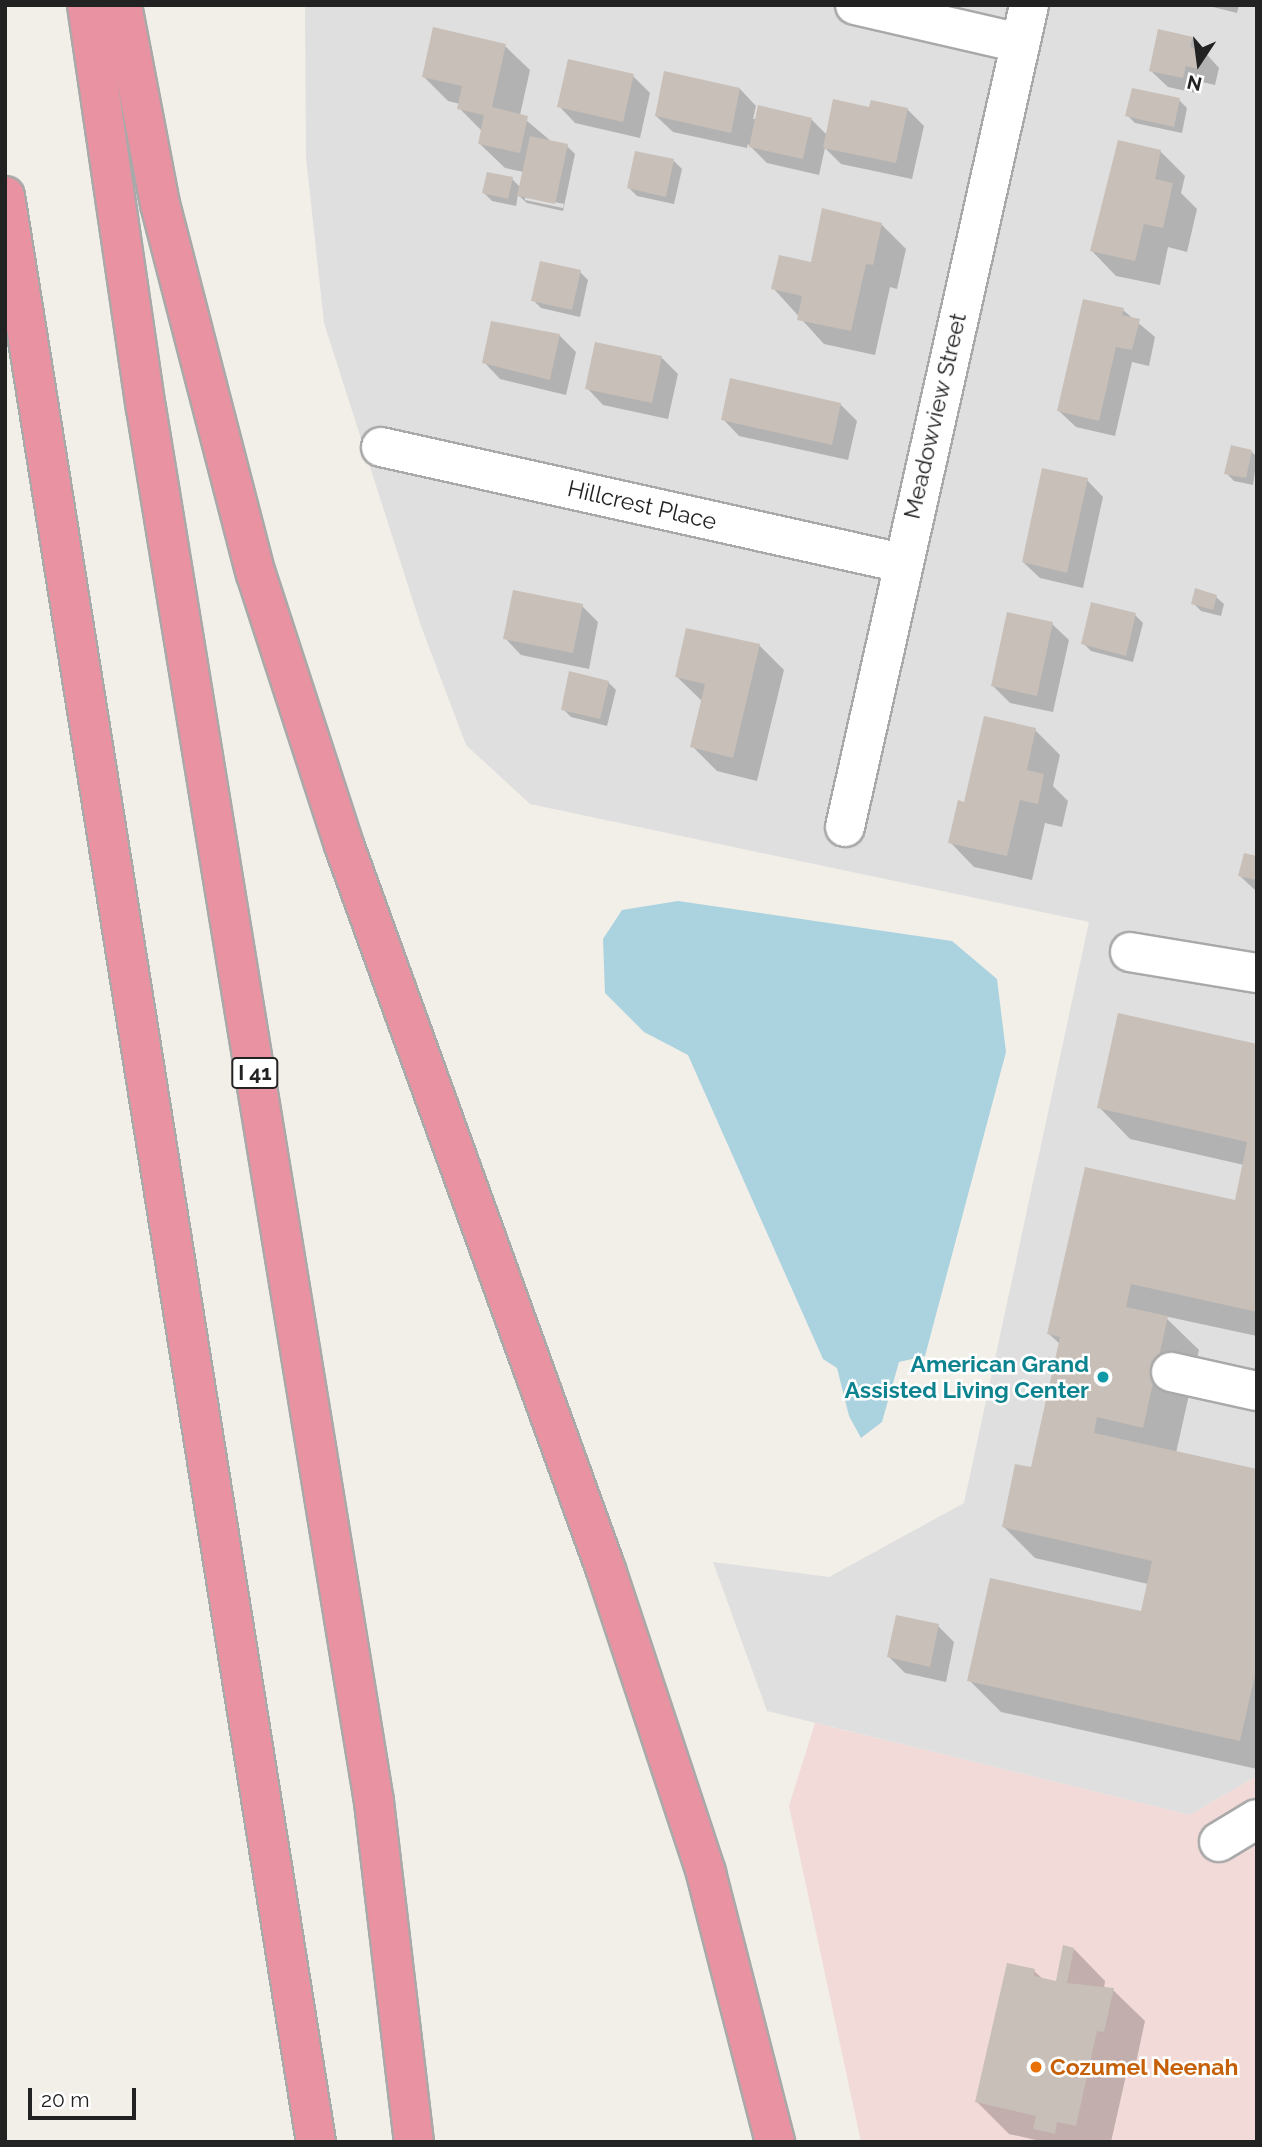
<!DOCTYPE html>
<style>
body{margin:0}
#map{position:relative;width:1262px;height:2147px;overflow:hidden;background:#f2efe9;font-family:Raleway,sans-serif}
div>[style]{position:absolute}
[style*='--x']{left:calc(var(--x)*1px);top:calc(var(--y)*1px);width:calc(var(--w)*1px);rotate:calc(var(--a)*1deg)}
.residential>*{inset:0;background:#e0dfdf}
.commercial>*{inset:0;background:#f2dad9}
.water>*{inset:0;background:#aad3df}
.shadow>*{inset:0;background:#0003}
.building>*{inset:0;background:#c7bfb8}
.roads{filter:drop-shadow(2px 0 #a9a9a9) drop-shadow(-2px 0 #a9a9a9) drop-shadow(0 2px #a9a9a9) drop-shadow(0 -2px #a9a9a9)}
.minor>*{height:38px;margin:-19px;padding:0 19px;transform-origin:19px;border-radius:19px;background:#fff}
.highway>*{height:38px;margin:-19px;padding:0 19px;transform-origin:19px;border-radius:19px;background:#e892a2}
.dots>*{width:19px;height:19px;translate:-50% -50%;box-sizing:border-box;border:4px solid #fff;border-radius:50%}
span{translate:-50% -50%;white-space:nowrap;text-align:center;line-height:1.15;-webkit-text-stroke:5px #fff;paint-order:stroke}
.shield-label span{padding:2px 5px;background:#fff;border:2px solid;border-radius:5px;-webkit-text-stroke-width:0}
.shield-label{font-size:21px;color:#222;font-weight:700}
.street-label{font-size:23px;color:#222}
.culture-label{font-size:23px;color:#0d838f;font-weight:700}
.right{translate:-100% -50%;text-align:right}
.food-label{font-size:23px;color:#c56008;font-weight:700}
.left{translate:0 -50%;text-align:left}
.frame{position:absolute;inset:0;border:7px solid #222;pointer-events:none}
.north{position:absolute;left:1164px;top:28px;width:70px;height:70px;-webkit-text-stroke:5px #fff;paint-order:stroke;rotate:193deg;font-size:19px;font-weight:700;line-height:28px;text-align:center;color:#222}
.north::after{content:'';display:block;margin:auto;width:24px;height:32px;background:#222;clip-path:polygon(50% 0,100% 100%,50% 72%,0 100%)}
.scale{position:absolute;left:28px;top:2088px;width:108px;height:32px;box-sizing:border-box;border:4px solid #222;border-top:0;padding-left:9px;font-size:21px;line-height:24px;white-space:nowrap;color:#222;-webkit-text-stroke:5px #fff;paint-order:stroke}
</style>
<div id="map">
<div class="residential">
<div style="clip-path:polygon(305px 5px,1257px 5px,1257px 1776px,1190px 1815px,767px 1711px,713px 1562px,829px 1577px,964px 1503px,1089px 922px,530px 804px,466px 745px,421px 626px,324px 323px,306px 157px)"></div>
</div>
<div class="commercial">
<div style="clip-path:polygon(815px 1723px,1190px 1815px,1257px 1776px,1257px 2142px,861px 2142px,789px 1806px)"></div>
</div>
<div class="water">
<div style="clip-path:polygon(678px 901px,952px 941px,997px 979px,1006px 1052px,925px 1356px,899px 1362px,882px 1422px,861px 1438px,849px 1416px,837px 1368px,823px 1359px,688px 1055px,644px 1032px,605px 993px,603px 939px,622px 910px)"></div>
</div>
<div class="shadow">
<div style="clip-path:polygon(1205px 5px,1239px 5px,1237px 13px)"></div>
<div style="clip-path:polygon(1192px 38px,1219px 68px,1215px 85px,1202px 82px,1200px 94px,1168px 87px,1151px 71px)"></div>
<div style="clip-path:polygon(evenodd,505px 46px,530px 70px,520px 115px,552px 142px,567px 146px,575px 154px,563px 211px,527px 203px,518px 195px,516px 206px,492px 201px,484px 193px,512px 179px,520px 187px,524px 172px,505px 168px,480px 144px,483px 132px,459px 108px,460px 104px,448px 101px,423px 76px,505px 46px,525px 196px,564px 204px,563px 208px,525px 200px,525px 196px)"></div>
<div style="clip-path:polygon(633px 76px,650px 93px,640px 138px,575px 123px,559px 106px)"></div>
<div style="clip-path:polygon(740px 89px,756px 106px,753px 119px,812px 120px,827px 135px,870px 109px,907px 109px,924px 126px,912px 179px,841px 164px,825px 148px,819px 175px,767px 163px,748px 144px,747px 148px,673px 132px,656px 116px)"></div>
<div style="clip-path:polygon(1179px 100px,1187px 108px,1182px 133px,1135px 123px,1127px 115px)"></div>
<div style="clip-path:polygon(1160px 151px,1185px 176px,1181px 193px,1197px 209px,1187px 252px,1168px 247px,1160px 285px,1116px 276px,1092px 251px)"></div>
<div style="clip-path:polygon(674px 161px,682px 169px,674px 204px,637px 196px,629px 188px)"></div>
<div style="clip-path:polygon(881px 224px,906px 249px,897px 289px,890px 287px,875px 355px,824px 344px,773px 288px)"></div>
<div style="clip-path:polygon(580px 272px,588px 280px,580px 317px,541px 308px,533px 300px)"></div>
<div style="clip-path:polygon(1123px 310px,1155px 337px,1149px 366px,1132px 362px,1115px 436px,1076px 427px,1059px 411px)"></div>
<div style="clip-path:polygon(559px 335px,576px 352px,566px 395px,500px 379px,484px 362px)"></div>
<div style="clip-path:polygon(662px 358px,678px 374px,668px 419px,603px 405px,587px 388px)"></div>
<div style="clip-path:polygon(840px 404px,857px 421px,848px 460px,739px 436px,723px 419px)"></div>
<div style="clip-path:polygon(1251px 451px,1257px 457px,1253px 485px,1234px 481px,1226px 473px)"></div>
<div style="clip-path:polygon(1087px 480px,1103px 497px,1083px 588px,1040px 578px,1023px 562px)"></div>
<div style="clip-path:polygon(1216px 597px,1224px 604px,1221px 616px,1201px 611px,1193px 603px)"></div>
<div style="clip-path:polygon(582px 606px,598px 622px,589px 669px,521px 655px,505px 638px)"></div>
<div style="clip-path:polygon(1135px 615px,1143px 623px,1133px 662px,1091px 651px,1083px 643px)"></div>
<div style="clip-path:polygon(1052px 624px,1069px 640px,1053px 712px,1010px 703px,993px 686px)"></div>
<div style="clip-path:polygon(759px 645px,784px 670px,757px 781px,717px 771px,692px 746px,702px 701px,676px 676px)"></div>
<div style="clip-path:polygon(608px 682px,616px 690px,607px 726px,571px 717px,563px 709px)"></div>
<div style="clip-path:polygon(1035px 730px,1060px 755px,1053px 786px,1068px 801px,1062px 827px,1045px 823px,1032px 880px,974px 867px,950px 842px,966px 804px)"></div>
<div style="clip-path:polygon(1257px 857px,1257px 892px,1240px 876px)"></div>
<div style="clip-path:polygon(1257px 1046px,1257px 1336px,1164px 1316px,1199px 1350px,1176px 1453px,1257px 1471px,1257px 1769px,1001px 1712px,969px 1680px,1142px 1613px,1148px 1584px,1035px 1558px,1004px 1527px,1032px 1469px,1060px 1344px,1049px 1334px,1236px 1202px,1244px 1165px,1130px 1139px,1099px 1107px)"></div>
<div style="clip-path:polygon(938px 1626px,954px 1642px,946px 1682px,905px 1673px,889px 1657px)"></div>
<div style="clip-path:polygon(1074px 1949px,1105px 1981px,1104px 1989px,1113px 1990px,1145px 2021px,1136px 2063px,1129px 2062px,1111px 2142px,1045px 2142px,1009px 2134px,977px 2102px,1034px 1971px,1044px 1980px,1057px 1983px)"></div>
</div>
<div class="building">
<div style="clip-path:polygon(433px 27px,506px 44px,492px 107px,528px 116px,520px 153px,478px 144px,484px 115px,457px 109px,462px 86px,422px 77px)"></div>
<div style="clip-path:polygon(1158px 29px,1193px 37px,1190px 47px,1203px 50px,1199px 69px,1186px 66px,1183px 78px,1149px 71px)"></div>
<div style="clip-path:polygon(568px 59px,634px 74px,623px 122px,557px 107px)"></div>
<div style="clip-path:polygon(664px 71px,740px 88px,731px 133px,655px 116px)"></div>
<div style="clip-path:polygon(1132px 88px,1180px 98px,1174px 127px,1125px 116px)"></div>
<div style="clip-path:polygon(833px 99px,869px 107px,871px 100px,908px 108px,896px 163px,823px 148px)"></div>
<div style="clip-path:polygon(758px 105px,812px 118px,803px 159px,749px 147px)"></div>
<div style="clip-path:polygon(530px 136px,568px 144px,555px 204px,517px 196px)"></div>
<div style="clip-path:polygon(1118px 140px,1161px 150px,1155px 179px,1173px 183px,1163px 228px,1144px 224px,1135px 261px,1090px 251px)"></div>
<div style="clip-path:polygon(635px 151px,674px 159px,666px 197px,627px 188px)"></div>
<div style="clip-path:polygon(487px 172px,513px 177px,508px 199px,482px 193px)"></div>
<div style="clip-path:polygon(822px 208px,882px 223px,873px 265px,866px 264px,851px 331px,797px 320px,802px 296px,771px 289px,779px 255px,811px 262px)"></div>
<div style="clip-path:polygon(540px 261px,581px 270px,572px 310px,531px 301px)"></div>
<div style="clip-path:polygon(1083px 299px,1124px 308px,1122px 315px,1140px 319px,1132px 350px,1116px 347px,1099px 421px,1057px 411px)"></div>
<div style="clip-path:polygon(491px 321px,560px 334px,550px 380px,482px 363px)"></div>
<div style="clip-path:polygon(595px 342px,662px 356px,652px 403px,585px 389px)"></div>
<div style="clip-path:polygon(730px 378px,841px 403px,832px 445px,721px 420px)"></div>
<div style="clip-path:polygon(1231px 445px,1252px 450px,1246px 478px,1224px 474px)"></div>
<div style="clip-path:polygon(1042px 468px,1088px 478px,1067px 573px,1022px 562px)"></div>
<div style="clip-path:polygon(1195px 588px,1217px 595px,1213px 610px,1191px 604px)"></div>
<div style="clip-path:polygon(513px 590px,583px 604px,573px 653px,503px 639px)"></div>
<div style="clip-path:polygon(1091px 602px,1136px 613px,1126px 656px,1081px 644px)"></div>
<div style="clip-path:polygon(1007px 612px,1053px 622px,1037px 696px,991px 686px)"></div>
<div style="clip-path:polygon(686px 628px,760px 644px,733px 758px,690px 747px,705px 684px,675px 677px)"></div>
<div style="clip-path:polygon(569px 671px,609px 681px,600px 719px,561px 710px)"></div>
<div style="clip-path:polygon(984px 716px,1036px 728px,1027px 770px,1044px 774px,1038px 804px,1020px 800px,1007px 856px,948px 843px,958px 800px,964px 802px)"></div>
<div style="clip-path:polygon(1244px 853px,1257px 856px,1257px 880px,1238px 876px)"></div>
<div style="clip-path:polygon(1118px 1013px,1257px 1044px,1257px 1312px,1131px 1284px,1126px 1307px,1168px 1316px,1143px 1428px,1097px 1417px,1094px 1433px,1257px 1469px,1257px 1666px,1240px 1741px,967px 1681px,990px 1578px,1141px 1611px,1152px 1561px,1002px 1527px,1015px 1464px,1031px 1467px,1060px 1337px,1047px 1334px,1085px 1167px,1235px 1200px,1247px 1142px,1097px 1108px)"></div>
<div style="clip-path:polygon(896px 1615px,939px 1624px,930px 1667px,887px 1657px)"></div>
<div style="clip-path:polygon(1063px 1945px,1074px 1948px,1067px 1983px,1114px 1988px,1104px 2032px,1097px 2031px,1076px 2126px,1057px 2122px,1055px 2134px,1033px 2129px,1036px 2116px,975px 2102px,1007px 1963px,1035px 1969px,1034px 1976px,1056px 1981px)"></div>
</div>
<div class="roads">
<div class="minor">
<div style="--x:855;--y:5;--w:169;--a:13"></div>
<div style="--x:381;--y:447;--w:534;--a:12.55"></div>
<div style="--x:845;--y:827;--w:842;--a:-77.38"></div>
<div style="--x:1130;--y:952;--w:129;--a:9.4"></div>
<div style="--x:1171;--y:1372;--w:88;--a:12.5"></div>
<div style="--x:1219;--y:1842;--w:44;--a:-31.2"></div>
</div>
<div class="highway">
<div style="--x:87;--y:5;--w:407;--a:81.7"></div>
<div style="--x:146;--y:408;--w:1413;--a:80.71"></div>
<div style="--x:374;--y:1802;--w:342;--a:83.3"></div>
<div style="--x:122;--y:5;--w:203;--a:79.2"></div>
<div style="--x:160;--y:204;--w:382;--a:75.5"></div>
<div style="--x:256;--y:574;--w:285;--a:72"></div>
<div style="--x:344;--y:845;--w:771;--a:70.13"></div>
<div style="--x:606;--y:1570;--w:319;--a:71.7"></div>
<div style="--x:706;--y:1873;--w:278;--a:75.6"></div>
<div style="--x:5;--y:196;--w:1971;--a:80.92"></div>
</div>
</div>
<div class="dots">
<div style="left:1103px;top:1377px;background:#0f9aa8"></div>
<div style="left:1036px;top:2067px;background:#e8710a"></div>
</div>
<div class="shield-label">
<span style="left:255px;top:1073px">I 41</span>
</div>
<div class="street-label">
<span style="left:935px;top:416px;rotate:-77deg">Meadowview Street</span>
<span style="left:642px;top:505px;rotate:13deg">Hillcrest Place</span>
</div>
<div class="culture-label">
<span class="right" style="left:1089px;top:1377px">American Grand<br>Assisted Living Center</span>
</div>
<div class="food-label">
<span class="left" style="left:1050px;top:2067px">Cozumel Neenah</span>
</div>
<div class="frame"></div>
<div class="north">N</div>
<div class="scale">20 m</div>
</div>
